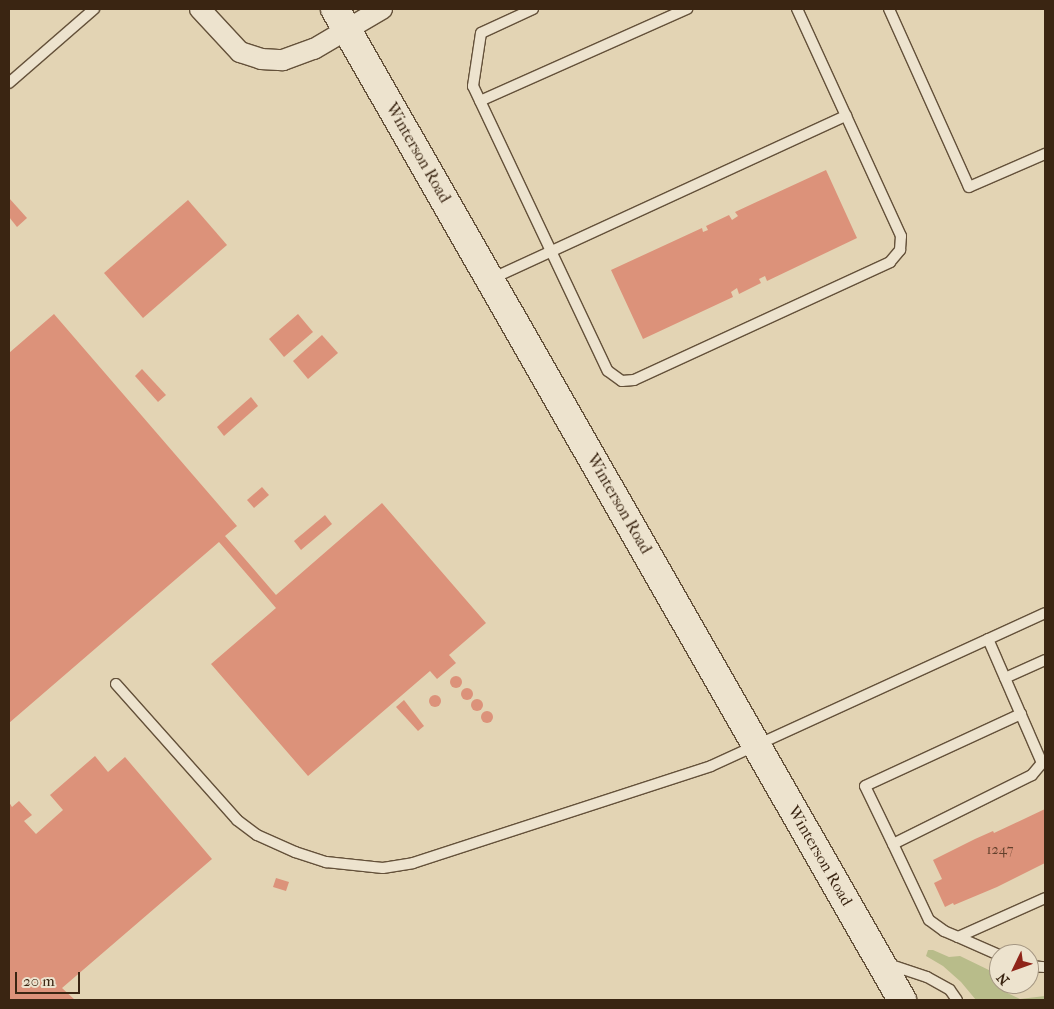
<!DOCTYPE html>
<style>
body{margin:0}
#map{position:relative;width:1054px;height:1009px;overflow:hidden;background:#e3d4b4;font-family:"IM FELL French Canon",serif}
div>[style]{position:absolute}
[style*='--x']{left:calc(var(--x)*1px);top:calc(var(--y)*1px);width:calc(var(--w)*1px);rotate:calc(var(--a)*1deg)}
.green>*{inset:0;background:#b8bc8a}
.building>*{inset:0;background:#dc927a}
.round{border-radius:50%}
.roads{filter:drop-shadow(1px 0 #64513a) drop-shadow(-1px 0 #64513a) drop-shadow(0 1px #64513a) drop-shadow(0 -1px #64513a)}
.lane>*{height:10px;margin:-5px;padding:0 5px;transform-origin:5px;border-radius:5px;background:#ede3ce}
.street>*{height:20px;margin:-10px;padding:0 10px;transform-origin:10px;border-radius:10px;background:#ede3ce}
.secondary>*{height:28px;margin:-14px;padding:0 14px;transform-origin:14px;border-radius:14px;background:#ede3ce}
span{translate:-50% -50%;white-space:nowrap;text-align:center;line-height:1.15;-webkit-text-stroke:4.5px #ede3ce;paint-order:stroke}
.number-label{font-size:14px;color:#62402c}
.number-label span{-webkit-text-stroke-width:0}
.street-label{font-size:16px;color:#3a2512}
.frame{position:absolute;inset:0;border:10px solid #3a2512;pointer-events:none}
.north{position:absolute;left:989px;top:944px;width:50px;height:50px;box-sizing:border-box;background:#ede3ce;border:1px solid #a59783;border-radius:50%;rotate:228deg;font-size:14px;font-weight:700;line-height:20px;text-align:center;color:#3a2512}
.north::after{content:'';display:block;margin:auto;width:18px;height:22px;background:#8f2418;clip-path:polygon(50% 0,100% 100%,50% 72%,0 100%)}
.scale{position:absolute;left:15px;top:972px;width:65px;height:22px;box-sizing:border-box;border:2px solid #3a2512;border-top:0;padding-left:6px;font-size:15px;line-height:18px;white-space:nowrap;color:#3a2512;-webkit-text-stroke:4px #ede3ce;paint-order:stroke}
</style>
<div id="map">
<div class="green">
<div style="clip-path:polygon(928px 950px,933px 950px,949px 957px,960px 956px,995px 973px,1003px 991px,1020px 999px,1045px 996px,1045px 1000px,976px 1000px,961px 982px,943px 966px,926px 956px)"></div>
</div>
<div class="building">
<div style="clip-path:polygon(826px 170px,857px 238px,767px 281px,765px 276px,759px 279px,761px 283px,739px 294px,737px 288px,731px 292px,733px 297px,643px 339px,611px 270px,702px 228px,703px 232px,708px 230px,706px 226px,729px 215px,732px 220px,738px 216px,735px 212px)"></div>
<div style="clip-path:polygon(9px 198px,27px 218px,17px 227px,9px 217px)"></div>
<div style="clip-path:polygon(188px 200px,227px 245px,143px 318px,104px 273px)"></div>
<div style="clip-path:polygon(54px 314px,237px 526px,225px 536px,276px 595px,382px 503px,486px 623px,449px 655px,456px 663px,437px 679px,430px 671px,308px 776px,211px 664px,276px 608px,219px 542px,9px 723px,9px 353px)"></div>
<div style="clip-path:polygon(298px 314px,313px 332px,284px 357px,269px 339px)"></div>
<div style="clip-path:polygon(322px 335px,338px 353px,308px 379px,293px 361px)"></div>
<div style="clip-path:polygon(142px 369px,166px 395px,158px 402px,135px 376px)"></div>
<div style="clip-path:polygon(251px 397px,258px 406px,224px 436px,217px 427px)"></div>
<div style="clip-path:polygon(262px 487px,269px 495px,254px 508px,247px 500px)"></div>
<div style="clip-path:polygon(325px 515px,332px 524px,301px 550px,294px 541px)"></div>
<div class="round" style="left:450px;top:676px;width:12px;height:12px"></div>
<div class="round" style="left:461px;top:688px;width:12px;height:12px"></div>
<div class="round" style="left:429px;top:695px;width:12px;height:12px"></div>
<div class="round" style="left:471px;top:699px;width:12px;height:12px"></div>
<div style="clip-path:polygon(404px 700px,424px 726px,418px 731px,396px 707px)"></div>
<div class="round" style="left:481px;top:711px;width:12px;height:12px"></div>
<div style="clip-path:polygon(95px 756px,108px 772px,125px 757px,212px 859px,62px 988px,75px 1000px,9px 1000px,9px 802px,12px 807px,19px 801px,32px 815px,24px 821px,36px 834px,63px 810px,50px 795px)"></div>
<div style="clip-path:polygon(1045px 809px,1045px 863px,997px 887px,954px 905px,953px 903px,945px 907px,934px 883px,942px 879px,933px 860px,975px 839px,993px 831px,994px 833px)"></div>
<div style="clip-path:polygon(276px 878px,289px 882px,286px 891px,273px 887px)"></div>
</div>
<div class="roads">
<div class="lane">
<div style="--x:533;--y:9;--w:57;--a:155.2"></div>
<div style="--x:481;--y:33;--w:54;--a:98.6"></div>
<div style="--x:473;--y:86;--w:315;--a:64.7"></div>
<div style="--x:608;--y:371;--w:17;--a:36"></div>
<div style="--x:622;--y:381;--w:12;--a:-5"></div>
<div style="--x:634;--y:380;--w:282;--a:-24.7"></div>
<div style="--x:890;--y:262;--w:16;--a:-50"></div>
<div style="--x:900;--y:250;--w:14;--a:-86"></div>
<div style="--x:901;--y:236;--w:250;--a:-114.6"></div>
<div style="--x:889;--y:9;--w:195;--a:65.8"></div>
<div style="--x:969;--y:187;--w:83;--a:-23.5"></div>
<div style="--x:9;--y:83;--w:113;--a:-41"></div>
<div style="--x:480;--y:101;--w:227;--a:-24"></div>
<div style="--x:491;--y:279;--w:391;--a:-24.7"></div>
<div style="--x:988;--y:639;--w:135;--a:66.5"></div>
<div style="--x:1042;--y:763;--w:16;--a:130"></div>
<div style="--x:1032;--y:775;--w:155;--a:153.6"></div>
<div style="--x:893;--y:844;--w:84;--a:64.7"></div>
<div style="--x:929;--y:920;--w:19;--a:36"></div>
<div style="--x:944;--y:931;--w:15;--a:23"></div>
<div style="--x:958;--y:937;--w:95;--a:-24.1"></div>
<div style="--x:1005;--y:678;--w:44;--a:-24.2"></div>
<div style="--x:116;--y:684;--w:182;--a:48.3"></div>
<div style="--x:237;--y:820;--w:25;--a:37"></div>
<div style="--x:257;--y:835;--w:42;--a:24.1"></div>
<div style="--x:295;--y:852;--w:33;--a:18"></div>
<div style="--x:326;--y:862;--w:57;--a:6"></div>
<div style="--x:383;--y:868;--w:30;--a:-9"></div>
<div style="--x:413;--y:863;--w:313;--a:-18"></div>
<div style="--x:711;--y:766;--w:367;--a:-24.6"></div>
<div style="--x:893;--y:844;--w:64;--a:-115.8"></div>
<div style="--x:865;--y:786;--w:172;--a:-24.8"></div>
<div style="--x:958;--y:937;--w:45;--a:23.7"></div>
<div style="--x:888;--y:964;--w:41;--a:18.4"></div>
<div style="--x:927;--y:977;--w:26;--a:29"></div>
<div style="--x:950;--y:990;--w:12;--a:55"></div>
<div style="--x:1029;--y:966;--w:16;--a:4"></div>
</div>
<div class="street">
<div style="--x:200;--y:9;--w:59;--a:47.1"></div>
<div style="--x:240;--y:52;--w:22;--a:18"></div>
<div style="--x:261;--y:59;--w:22;--a:3"></div>
<div style="--x:283;--y:60;--w:33;--a:-20"></div>
<div style="--x:314;--y:49;--w:79;--a:-30.5"></div>
</div>
<div class="secondary">
<div style="--x:335;--y:9;--w:1142;--a:60.22"></div>
</div>
</div>
<div class="number-label">
<span style="left:1000px;top:850px">1247</span>
</div>
<div class="street-label">
<span style="left:418px;top:153px;rotate:60deg">Winterson Road</span>
<span style="left:619px;top:504px;rotate:60deg">Winterson Road</span>
<span style="left:820px;top:856px;rotate:60deg">Winterson Road</span>
</div>
<div class="frame"></div>
<div class="north">N</div>
<div class="scale">20 m</div>
</div>
